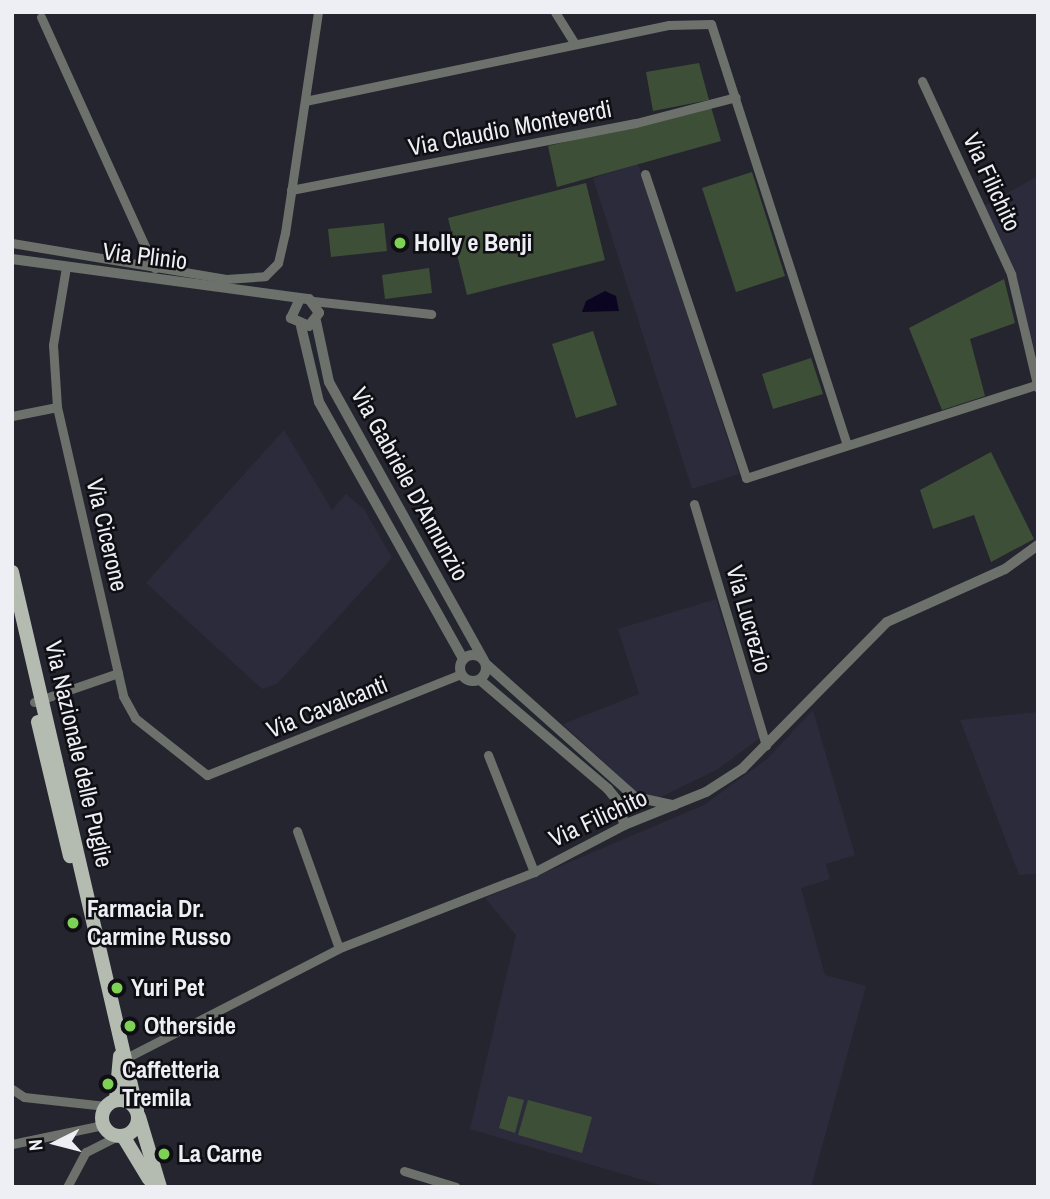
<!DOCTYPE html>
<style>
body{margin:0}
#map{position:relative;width:1050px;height:1199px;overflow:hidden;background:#25252f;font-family:"Archivo Narrow",sans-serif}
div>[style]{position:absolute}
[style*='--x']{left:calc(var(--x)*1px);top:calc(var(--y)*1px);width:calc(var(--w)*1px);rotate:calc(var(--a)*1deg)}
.built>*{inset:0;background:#2c2b3b}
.green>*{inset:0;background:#3e4f37}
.water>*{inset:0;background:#0b0521}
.minor>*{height:9px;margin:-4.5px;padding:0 4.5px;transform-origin:4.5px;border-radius:4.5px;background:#6d716b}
.tertiary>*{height:10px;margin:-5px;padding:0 5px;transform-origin:5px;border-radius:5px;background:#6d716b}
.tertiary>.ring{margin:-5px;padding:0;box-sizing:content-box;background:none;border:10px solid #6d716b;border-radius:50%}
.primary>*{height:14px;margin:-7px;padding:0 7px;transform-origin:7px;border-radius:7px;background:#b4bcb1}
.primary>.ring{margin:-7px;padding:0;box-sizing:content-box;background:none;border:14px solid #b4bcb1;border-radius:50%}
.dots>*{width:19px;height:19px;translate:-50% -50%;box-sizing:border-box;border:4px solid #0f0e13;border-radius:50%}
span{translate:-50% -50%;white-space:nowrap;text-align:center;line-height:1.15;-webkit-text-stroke:5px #0f0e13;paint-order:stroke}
.street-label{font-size:24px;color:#eeeef5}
.poi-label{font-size:24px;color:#eeeef5;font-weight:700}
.left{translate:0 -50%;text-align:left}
.frame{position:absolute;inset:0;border:14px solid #eeeef5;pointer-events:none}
.north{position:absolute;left:21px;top:1108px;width:70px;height:70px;-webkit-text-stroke:5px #0f0e13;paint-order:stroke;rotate:264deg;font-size:19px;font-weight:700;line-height:28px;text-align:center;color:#eeeef5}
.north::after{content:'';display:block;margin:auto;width:24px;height:32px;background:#eeeef5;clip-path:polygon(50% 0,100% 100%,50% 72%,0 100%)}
</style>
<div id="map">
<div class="built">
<div style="clip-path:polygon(638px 164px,739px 474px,692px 489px,593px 178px)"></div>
<div style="clip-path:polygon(1038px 176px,1038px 362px,1014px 273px,984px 206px)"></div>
<div style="clip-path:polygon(284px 430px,332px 510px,346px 494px,364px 509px,392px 558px,277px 684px,262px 689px,146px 583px)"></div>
<div style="clip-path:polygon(716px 599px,760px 738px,718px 769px,657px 799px,635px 791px,563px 724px,639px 694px,618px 629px)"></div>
<div style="clip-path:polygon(813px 710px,855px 855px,826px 864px,830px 879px,801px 888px,825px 975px,866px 986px,811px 1187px,667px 1187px,470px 1129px,516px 935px,485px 898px,704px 805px,767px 759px)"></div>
<div style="clip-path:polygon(1038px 712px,1038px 874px,1019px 875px,960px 720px)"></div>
</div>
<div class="green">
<div style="clip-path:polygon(699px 63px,709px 100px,653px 111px,646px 72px)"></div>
<div style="clip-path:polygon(711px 107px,721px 141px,557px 187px,548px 146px)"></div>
<div style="clip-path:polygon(752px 172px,785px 276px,736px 292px,702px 188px)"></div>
<div style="clip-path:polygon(586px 183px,605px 260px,467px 295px,448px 218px)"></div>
<div style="clip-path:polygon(384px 223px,387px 251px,331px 257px,328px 229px)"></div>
<div style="clip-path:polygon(429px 268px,432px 293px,385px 299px,382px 275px)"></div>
<div style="clip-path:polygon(1004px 279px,1015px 323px,970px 339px,985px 396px,942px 410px,909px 328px)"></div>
<div style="clip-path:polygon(593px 331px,617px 405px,576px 418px,552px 344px)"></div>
<div style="clip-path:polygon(811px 358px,823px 394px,773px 409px,762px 374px)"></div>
<div style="clip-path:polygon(991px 452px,1034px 539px,991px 562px,974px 515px,933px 529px,920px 490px)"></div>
<div style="clip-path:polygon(508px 1096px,524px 1100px,515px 1133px,499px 1128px)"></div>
<div style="clip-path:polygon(528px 1100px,592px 1117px,582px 1153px,518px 1135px)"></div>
</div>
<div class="water">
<div style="clip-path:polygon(605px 291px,616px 296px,619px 311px,582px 312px,586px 301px)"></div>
</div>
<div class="minor">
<div style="--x:555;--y:12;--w:36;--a:58"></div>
<div style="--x:41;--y:17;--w:276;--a:65.6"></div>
<div style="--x:922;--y:81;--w:213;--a:65.2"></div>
<div style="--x:1011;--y:274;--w:117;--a:76.7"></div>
<div style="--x:305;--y:101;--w:372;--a:-11.8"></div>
<div style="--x:669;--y:25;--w:42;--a:-1.4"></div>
<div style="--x:711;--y:24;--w:442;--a:72.1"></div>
<div style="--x:645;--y:174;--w:320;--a:71.6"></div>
<div style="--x:746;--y:478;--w:305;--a:-17.8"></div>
<div style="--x:291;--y:190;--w:351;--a:-11"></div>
<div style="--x:636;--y:123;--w:103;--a:-14.6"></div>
<div style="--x:12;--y:243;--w:217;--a:9.5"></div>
<div style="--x:226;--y:279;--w:39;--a:-4"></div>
<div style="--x:265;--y:276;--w:18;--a:-45"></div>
<div style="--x:278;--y:263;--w:31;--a:-77"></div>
<div style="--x:285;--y:233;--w:223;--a:-81.5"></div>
<div style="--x:66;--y:267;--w:79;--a:99.5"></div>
<div style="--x:53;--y:345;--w:62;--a:86.3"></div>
<div style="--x:57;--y:407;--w:296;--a:77.1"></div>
<div style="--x:123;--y:696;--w:25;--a:61"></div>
<div style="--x:135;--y:718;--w:92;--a:38.4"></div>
<div style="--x:207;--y:775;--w:273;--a:-21.7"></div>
<div style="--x:313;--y:301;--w:119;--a:6.3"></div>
<div style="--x:12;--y:416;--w:46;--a:-11.3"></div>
<div style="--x:694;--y:504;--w:252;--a:73.4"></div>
<div style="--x:34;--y:702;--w:89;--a:-19"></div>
<div style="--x:488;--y:755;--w:126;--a:68.5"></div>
<div style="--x:297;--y:831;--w:124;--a:70.3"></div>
<div style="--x:128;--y:1057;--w:241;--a:-27.2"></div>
<div style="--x:342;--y:947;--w:206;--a:-21.3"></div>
<div style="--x:534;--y:872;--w:102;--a:-27.6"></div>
<div style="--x:12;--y:1089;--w:14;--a:34"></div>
<div style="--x:24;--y:1097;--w:82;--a:6.3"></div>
<div style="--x:12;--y:1144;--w:93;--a:-11.8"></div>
<div style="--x:404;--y:1171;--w:54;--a:17.1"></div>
<div style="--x:67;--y:1187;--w:40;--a:-62"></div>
<div style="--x:86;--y:1152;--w:36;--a:-27"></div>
</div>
<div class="tertiary">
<div style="--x:12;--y:259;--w:300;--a:7.7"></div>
<div style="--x:309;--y:299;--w:17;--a:54"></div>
<div style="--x:319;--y:313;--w:16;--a:128"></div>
<div style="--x:309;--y:326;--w:20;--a:-156"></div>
<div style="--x:291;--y:318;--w:21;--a:-65"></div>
<div style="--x:316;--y:321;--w:62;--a:78"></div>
<div style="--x:329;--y:382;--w:318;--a:60.9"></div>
<div style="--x:301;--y:326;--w:78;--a:76.7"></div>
<div style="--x:319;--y:402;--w:295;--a:60.7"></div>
<div class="ring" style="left:460px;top:655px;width:16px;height:16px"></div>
<div style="--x:486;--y:664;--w:200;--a:41.8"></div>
<div style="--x:635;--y:797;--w:40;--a:12"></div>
<div style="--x:480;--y:680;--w:168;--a:40.4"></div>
<div style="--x:608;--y:789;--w:19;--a:51"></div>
<div style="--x:620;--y:804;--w:21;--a:79"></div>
<div style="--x:624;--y:825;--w:88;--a:-21.9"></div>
<div style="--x:706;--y:792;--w:43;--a:-32.6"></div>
<div style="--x:742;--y:769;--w:206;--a:-45.4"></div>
<div style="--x:887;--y:622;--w:129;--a:-24.2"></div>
<div style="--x:1005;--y:569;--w:41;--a:-36"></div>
</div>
<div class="primary">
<div style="--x:12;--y:572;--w:553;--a:76.94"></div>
<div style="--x:38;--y:722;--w:138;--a:76.6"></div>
<div class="ring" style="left:102px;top:1100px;width:22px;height:22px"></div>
<div style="--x:116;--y:1100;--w:44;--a:-84.8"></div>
<div style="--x:139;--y:1117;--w:73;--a:73.3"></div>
<div style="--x:123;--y:1136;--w:50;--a:58.8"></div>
</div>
<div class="dots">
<div style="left:400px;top:243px;background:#7dd154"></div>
<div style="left:73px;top:923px;background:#7dd154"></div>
<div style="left:117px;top:988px;background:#7dd154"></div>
<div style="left:130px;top:1026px;background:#7dd154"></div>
<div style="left:108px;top:1084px;background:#7dd154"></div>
<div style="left:164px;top:1154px;background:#7dd154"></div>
</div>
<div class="street-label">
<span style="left:510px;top:128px;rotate:-11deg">Via Claudio Monteverdi</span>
<span style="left:992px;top:182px;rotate:65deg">Via Filichito</span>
<span style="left:145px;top:256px;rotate:7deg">Via Plinio</span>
<span style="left:410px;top:484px;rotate:61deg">Via Gabriele D'Annunzio</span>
<span style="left:107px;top:535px;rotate:77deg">Via Cicerone</span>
<span style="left:749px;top:619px;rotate:74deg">Via Lucrezio</span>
<span style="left:327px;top:707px;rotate:-22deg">Via Cavalcanti</span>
<span style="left:79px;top:754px;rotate:77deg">Via Nazionale delle Puglie</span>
<span style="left:598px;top:818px;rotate:-25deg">Via Filichito</span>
</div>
<div class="poi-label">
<span class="left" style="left:414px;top:243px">Holly e Benji</span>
<span class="left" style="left:87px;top:923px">Farmacia Dr.<br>Carmine Russo</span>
<span class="left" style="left:131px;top:988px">Yuri Pet</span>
<span class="left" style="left:144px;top:1026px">Otherside</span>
<span class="left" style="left:122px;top:1084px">Caffetteria<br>Tremila</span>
<span class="left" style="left:178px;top:1154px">La Carne</span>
</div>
<div class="frame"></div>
<div class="north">N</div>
</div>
